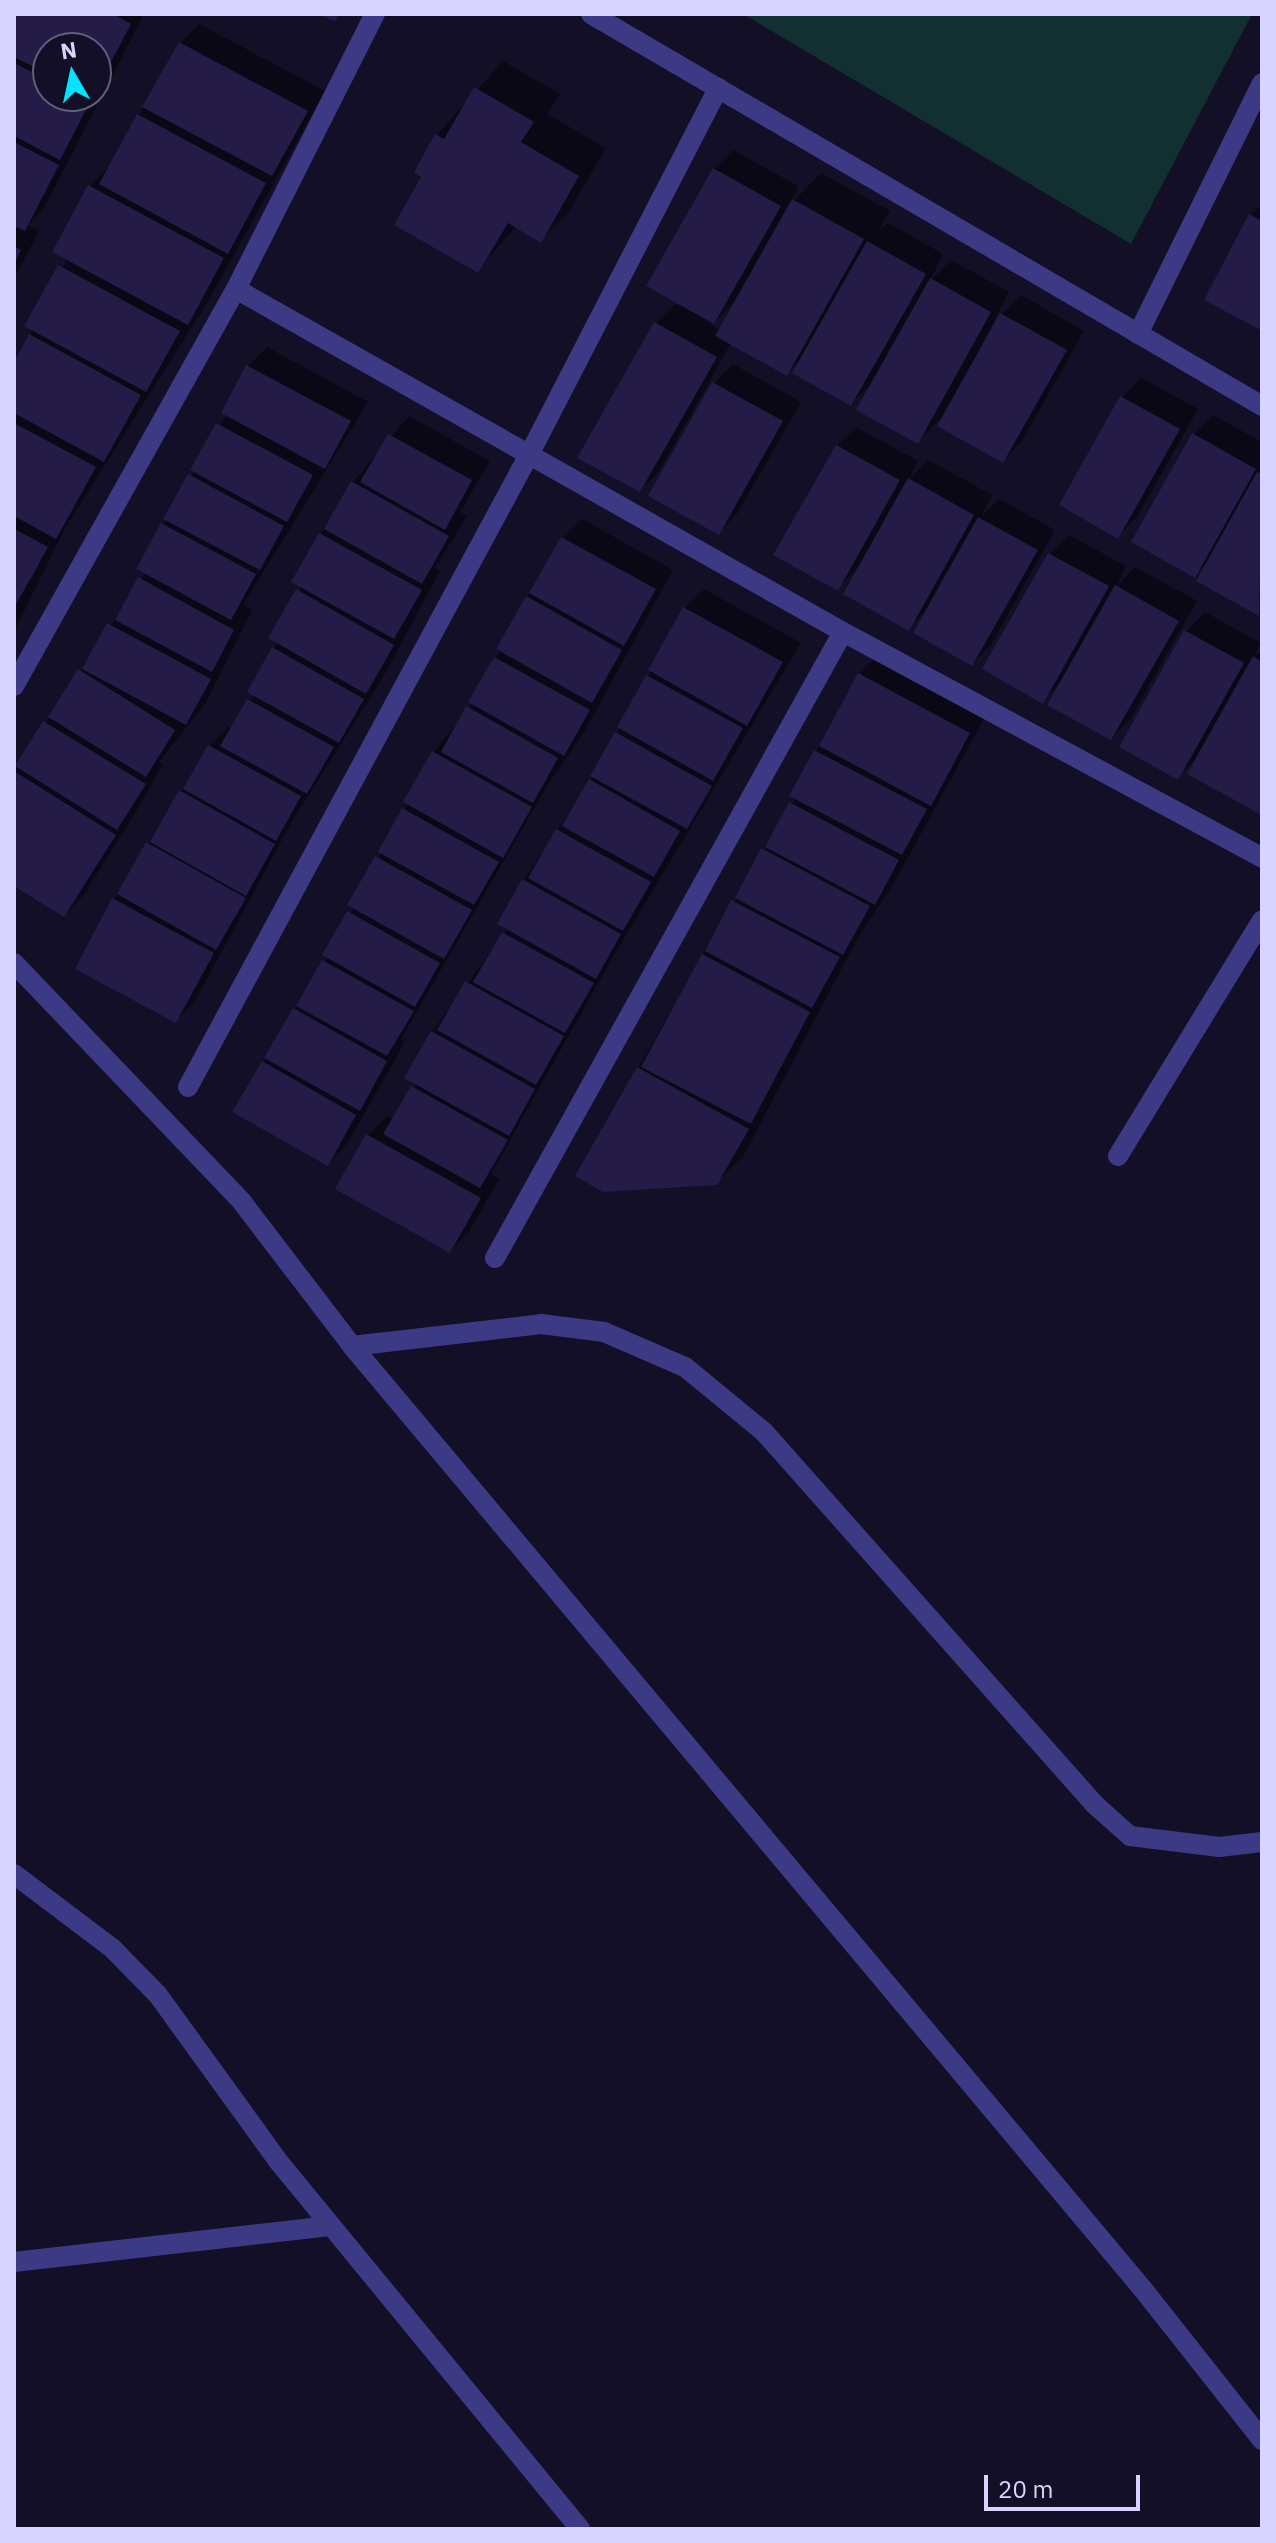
<!DOCTYPE html>
<style>
body{margin:0}
#map{position:relative;width:1276px;height:2543px;overflow:hidden;background:#130f26;font-family:"IBM Plex Sans",sans-serif}
div>[style]{position:absolute}
[style*='--x']{left:calc(var(--x)*1px);top:calc(var(--y)*1px);width:calc(var(--w)*1px);rotate:calc(var(--a)*1deg)}
.green>*{inset:0;background:#12302f}
.shadow>*{inset:0;background:#0007}
.building>*{inset:0;background:#241b47}
.lane>*{height:20px;margin:-10px;padding:0 10px;transform-origin:10px;border-radius:10px;background:#3d3a85}
.street>*{height:20px;margin:-10px;padding:0 10px;transform-origin:10px;border-radius:10px;background:#3d3a85}
span{translate:-50% -50%;white-space:nowrap;text-align:center;line-height:1.15;-webkit-text-stroke:7px #130f26;paint-order:stroke}
.frame{position:absolute;inset:0;border:16px solid #d9d4ff;pointer-events:none}
.north{position:absolute;left:32px;top:32px;width:80px;height:80px;box-sizing:border-box;background:#130f26;border:2px solid #625e7d;border-radius:50%;rotate:351deg;font-size:22px;font-weight:700;line-height:32px;text-align:center;color:#d9d4ff}
.north::after{content:'';display:block;margin:auto;width:28px;height:36px;background:#00e5ff;clip-path:polygon(50% 0,100% 100%,50% 72%,0 100%)}
.scale{position:absolute;left:984px;top:2475px;width:156px;height:36px;box-sizing:border-box;border:4px solid #d9d4ff;border-top:0;padding-left:10px;font-size:24px;line-height:28px;white-space:nowrap;color:#d9d4ff;-webkit-text-stroke:6px #130f26;paint-order:stroke}
</style>
<div id="map">
<div class="green">
<div style="clip-path:polygon(743px 14px,1252px 14px,1131px 244px)"></div>
</div>
<div class="shadow">
<div style="clip-path:polygon(evenodd,14px 14px,144px 14px,43px 210px,28px 225px,39px 231px,14px 279px,14px 14px,48px 48px,96px 48px,96px 96px,48px 96px,48px 48px)"></div>
<div style="clip-path:polygon(evenodd,199px 24px,325px 91px,207px 303px,65px 528px,14px 632px,14px 367px,68px 258px,90px 187px,109px 167px,180px 43px,199px 24px,51px 538px,32px 579px,28px 579px,51px 538px)"></div>
<div style="clip-path:polygon(503px 61px,560px 94px,547px 114px,606px 148px,568px 213px,541px 240px,516px 226px,478px 270px,416px 172px,437px 135px)"></div>
<div style="clip-path:polygon(evenodd,733px 150px,798px 186px,789px 206px,821px 173px,890px 211px,879px 230px,888px 223px,943px 254px,930px 281px,951px 260px,1009px 292px,950px 407px,1002px 314px,1021px 295px,1084px 331px,1022px 441px,1003px 461px,943px 416px,917px 442px,872px 383px,851px 404px,802px 358px,786px 374px,731px 343px,659px 471px,640px 490px,655px 324px,675px 304px,689px 308px,714px 169px,733px 150px,738px 298px,721px 330px,711px 325px,738px 298px)"></div>
<div style="clip-path:polygon(1262px 204px,1262px 329px,1251px 215px)"></div>
<div style="clip-path:polygon(267px 347px,368px 402px,243px 605px,252px 610px,205px 704px,159px 762px,163px 764px,134px 815px,83px 896px,64px 915px,14px 884px,14px 771px,146px 572px,163px 525px,227px 414px,248px 366px)"></div>
<div style="clip-path:polygon(733px 364px,801px 402px,737px 514px,718px 533px,651px 496px,714px 383px)"></div>
<div style="clip-path:polygon(1141px 378px,1198px 409px,1137px 517px,1118px 536px,1122px 397px)"></div>
<div style="clip-path:polygon(1213px 415px,1262px 442px,1258px 613px,1206px 563px,1195px 575px,1194px 434px)"></div>
<div style="clip-path:polygon(409px 416px,490px 461px,460px 512px,467px 516px,435px 568px,440px 571px,382px 679px,291px 823px,195px 1001px,176px 1020px,114px 900px,209px 746px,228px 727px,232px 729px,255px 694px,302px 586px,294px 581px,321px 534px,353px 482px)"></div>
<div style="clip-path:polygon(856px 427px,918px 461px,908px 480px,928px 460px,992px 495px,981px 517px,999px 499px,1055px 530px,991px 645px,972px 664px,925px 612px,909px 628px,858px 568px,837px 589px,837px 446px)"></div>
<div style="clip-path:polygon(582px 519px,673px 570px,583px 734px,547px 786px,401px 1039px,405px 1042px,347px 1144px,328px 1163px,263px 1062px,329px 956px,434px 752px,473px 703px,527px 597px,563px 538px)"></div>
<div style="clip-path:polygon(1069px 535px,1126px 566px,1117px 586px,1135px 567px,1197px 601px,1130px 719px,1111px 738px,1060px 683px,1042px 701px,985px 669px,1050px 554px)"></div>
<div style="clip-path:polygon(704px 589px,801px 643px,610px 962px,491px 1174px,499px 1179px,469px 1232px,450px 1251px,368px 1135px,387px 1116px,394px 1120px,417px 1083px,432px 1032px,508px 928px,524px 880px,594px 776px,685px 608px)"></div>
<div style="clip-path:polygon(1205px 612px,1261px 643px,1254px 656px,1262px 650px,1259px 812px,1197px 758px,1178px 777px,1186px 632px)"></div>
<div style="clip-path:polygon(878px 655px,987px 713px,894px 883px,858px 937px,744px 1155px,716px 1183px,638px 1068px,796px 797px,792px 795px,859px 674px)"></div>
</div>
<div class="building">
<div style="clip-path:polygon(14px 14px,113px 14px,131px 24px,96px 91px,96px 48px,48px 48px,48px 74px,14px 57px)"></div>
<div style="clip-path:polygon(319px 14px,339px 14px,335px 22px)"></div>
<div style="clip-path:polygon(179px 42px,308px 111px,272px 176px,142px 107px)"></div>
<div style="clip-path:polygon(14px 63px,48px 80px,48px 96px,78px 96px,90px 102px,60px 160px,14px 136px)"></div>
<div style="clip-path:polygon(474px 87px,534px 122px,521px 142px,579px 176px,541px 243px,508px 223px,478px 273px,394px 225px,421px 177px,414px 172px,435px 134px,444px 139px)"></div>
<div style="clip-path:polygon(137px 114px,266px 183px,228px 254px,99px 184px)"></div>
<div style="clip-path:polygon(14px 142px,59px 165px,25px 231px,14px 226px)"></div>
<div style="clip-path:polygon(713px 168px,781px 206px,714px 324px,646px 286px)"></div>
<div style="clip-path:polygon(88px 185px,224px 258px,188px 325px,52px 252px)"></div>
<div style="clip-path:polygon(792px 199px,864px 239px,787px 376px,715px 336px)"></div>
<div style="clip-path:polygon(1249px 214px,1262px 221px,1262px 331px,1204px 300px)"></div>
<div style="clip-path:polygon(867px 241px,926px 274px,851px 406px,792px 373px)"></div>
<div style="clip-path:polygon(14px 246px,21px 250px,14px 265px)"></div>
<div style="clip-path:polygon(58px 265px,180px 331px,146px 392px,24px 326px)"></div>
<div style="clip-path:polygon(930px 278px,991px 312px,918px 444px,856px 410px)"></div>
<div style="clip-path:polygon(1000px 313px,1067px 350px,1003px 463px,937px 426px)"></div>
<div style="clip-path:polygon(654px 322px,717px 357px,640px 492px,577px 458px)"></div>
<div style="clip-path:polygon(29px 334px,141px 395px,104px 462px,14px 413px,14px 362px)"></div>
<div style="clip-path:polygon(246px 365px,351px 421px,325px 469px,221px 413px)"></div>
<div style="clip-path:polygon(712px 382px,783px 421px,719px 535px,648px 496px)"></div>
<div style="clip-path:polygon(1120px 396px,1180px 429px,1118px 539px,1059px 505px)"></div>
<div style="clip-path:polygon(14px 423px,96px 467px,56px 539px,14px 516px)"></div>
<div style="clip-path:polygon(216px 423px,313px 475px,287px 522px,190px 470px)"></div>
<div style="clip-path:polygon(1192px 433px,1256px 469px,1195px 578px,1131px 542px)"></div>
<div style="clip-path:polygon(388px 434px,472px 480px,445px 530px,360px 482px)"></div>
<div style="clip-path:polygon(836px 445px,900px 480px,838px 591px,773px 555px)"></div>
<div style="clip-path:polygon(1257px 472px,1262px 474px,1259px 616px,1196px 581px)"></div>
<div style="clip-path:polygon(188px 474px,284px 526px,260px 570px,163px 519px)"></div>
<div style="clip-path:polygon(908px 478px,974px 515px,909px 631px,843px 594px)"></div>
<div style="clip-path:polygon(351px 481px,449px 536px,422px 584px,324px 529px)"></div>
<div style="clip-path:polygon(978px 517px,1038px 550px,972px 666px,913px 633px)"></div>
<div style="clip-path:polygon(161px 523px,256px 574px,231px 620px,136px 569px)"></div>
<div style="clip-path:polygon(14px 529px,48px 547px,14px 608px)"></div>
<div style="clip-path:polygon(319px 533px,422px 590px,394px 639px,291px 582px)"></div>
<div style="clip-path:polygon(561px 537px,656px 589px,624px 646px,529px 593px)"></div>
<div style="clip-path:polygon(1048px 553px,1109px 586px,1043px 704px,982px 669px)"></div>
<div style="clip-path:polygon(138px 577px,234px 630px,212px 672px,115px 620px)"></div>
<div style="clip-path:polygon(1115px 585px,1179px 621px,1111px 740px,1047px 705px)"></div>
<div style="clip-path:polygon(296px 589px,394px 645px,366px 694px,268px 638px)"></div>
<div style="clip-path:polygon(526px 596px,622px 650px,592px 703px,496px 649px)"></div>
<div style="clip-path:polygon(683px 607px,783px 662px,747px 726px,648px 670px)"></div>
<div style="clip-path:polygon(107px 623px,211px 679px,186px 725px,82px 669px)"></div>
<div style="clip-path:polygon(1184px 630px,1244px 663px,1178px 780px,1119px 747px)"></div>
<div style="clip-path:polygon(272px 647px,364px 699px,339px 743px,247px 692px)"></div>
<div style="clip-path:polygon(1253px 656px,1262px 662px,1260px 814px,1187px 774px)"></div>
<div style="clip-path:polygon(494px 657px,590px 710px,564px 756px,468px 702px)"></div>
<div style="clip-path:polygon(78px 669px,175px 730px,146px 777px,48px 717px)"></div>
<div style="clip-path:polygon(858px 673px,970px 733px,931px 806px,819px 746px)"></div>
<div style="clip-path:polygon(646px 675px,743px 728px,713px 781px,617px 727px)"></div>
<div style="clip-path:polygon(247px 699px,334px 747px,307px 794px,220px 746px)"></div>
<div style="clip-path:polygon(466px 706px,558px 758px,533px 803px,441px 752px)"></div>
<div style="clip-path:polygon(43px 721px,146px 784px,117px 830px,15px 766px)"></div>
<div style="clip-path:polygon(615px 732px,712px 786px,687px 829px,590px 776px)"></div>
<div style="clip-path:polygon(208px 745px,301px 796px,276px 841px,183px 789px)"></div>
<div style="clip-path:polygon(814px 750px,927px 809px,902px 855px,789px 796px)"></div>
<div style="clip-path:polygon(432px 751px,532px 807px,503px 858px,403px 802px)"></div>
<div style="clip-path:polygon(14px 771px,116px 835px,64px 917px,14px 886px)"></div>
<div style="clip-path:polygon(589px 779px,680px 831px,654px 877px,562px 826px)"></div>
<div style="clip-path:polygon(179px 790px,275px 844px,246px 896px,150px 842px)"></div>
<div style="clip-path:polygon(789px 802px,899px 860px,875px 905px,765px 847px)"></div>
<div style="clip-path:polygon(402px 808px,499px 862px,474px 905px,378px 852px)"></div>
<div style="clip-path:polygon(556px 829px,651px 882px,623px 931px,528px 878px)"></div>
<div style="clip-path:polygon(146px 842px,246px 898px,216px 950px,117px 894px)"></div>
<div style="clip-path:polygon(761px 848px,870px 906px,843px 955px,735px 898px)"></div>
<div style="clip-path:polygon(375px 856px,472px 910px,444px 959px,347px 905px)"></div>
<div style="clip-path:polygon(522px 879px,621px 934px,596px 979px,497px 924px)"></div>
<div style="clip-path:polygon(112px 898px,214px 953px,176px 1023px,75px 969px)"></div>
<div style="clip-path:polygon(731px 900px,840px 957px,812px 1008px,705px 951px)"></div>
<div style="clip-path:polygon(347px 911px,440px 963px,415px 1007px,322px 955px)"></div>
<div style="clip-path:polygon(502px 932px,594px 983px,565px 1033px,473px 982px)"></div>
<div style="clip-path:polygon(702px 954px,810px 1012px,751px 1124px,641px 1067px)"></div>
<div style="clip-path:polygon(322px 960px,414px 1011px,387px 1056px,296px 1006px)"></div>
<div style="clip-path:polygon(465px 981px,564px 1036px,536px 1085px,437px 1030px)"></div>
<div style="clip-path:polygon(293px 1008px,387px 1061px,360px 1111px,264px 1058px)"></div>
<div style="clip-path:polygon(431px 1031px,535px 1089px,509px 1136px,404px 1078px)"></div>
<div style="clip-path:polygon(262px 1061px,356px 1115px,328px 1166px,232px 1112px)"></div>
<div style="clip-path:polygon(637px 1067px,749px 1129px,717px 1185px,603px 1192px,575px 1176px)"></div>
<div style="clip-path:polygon(411px 1086px,508px 1140px,480px 1188px,383px 1134px)"></div>
<div style="clip-path:polygon(366px 1134px,481px 1198px,450px 1253px,335px 1189px)"></div>
</div>
<div class="lane">
<div style="--x:14;--y:963;--w:330;--a:46.3"></div>
<div style="--x:242;--y:1202;--w:181;--a:52.6"></div>
<div style="--x:352;--y:1346;--w:1229;--a:50.02"></div>
<div style="--x:1142;--y:2288;--w:194;--a:51.7"></div>
<div style="--x:352;--y:1346;--w:190;--a:-6.6"></div>
<div style="--x:541;--y:1324;--w:64;--a:7.2"></div>
<div style="--x:604;--y:1332;--w:88;--a:23.4"></div>
<div style="--x:685;--y:1367;--w:102;--a:39.4"></div>
<div style="--x:764;--y:1432;--w:497;--a:48.4"></div>
<div style="--x:1094;--y:1804;--w:48;--a:41.6"></div>
<div style="--x:1130;--y:1836;--w:90;--a:7"></div>
<div style="--x:1219;--y:1847;--w:43;--a:-6.6"></div>
<div style="--x:14;--y:1874;--w:124;--a:37.1"></div>
<div style="--x:113;--y:1949;--w:64;--a:45.6"></div>
<div style="--x:158;--y:1995;--w:205;--a:54.1"></div>
<div style="--x:278;--y:2161;--w:476;--a:50.6"></div>
<div style="--x:14;--y:2262;--w:318;--a:-6.5"></div>
</div>
<div class="street">
<div style="--x:591;--y:14;--w:777;--a:30.29"></div>
<div style="--x:236;--y:289;--w:697;--a:29.47"></div>
<div style="--x:843;--y:632;--w:476;--a:28.3"></div>
<div style="--x:1138;--y:334;--w:280;--a:-63.7"></div>
<div style="--x:14;--y:686;--w:455;--a:-60.8"></div>
<div style="--x:236;--y:289;--w:308;--a:-63.2"></div>
<div style="--x:188;--y:1087;--w:720;--a:-61.66"></div>
<div style="--x:530;--y:453;--w:411;--a:-62.7"></div>
<div style="--x:1118;--y:1156;--w:276;--a:-58.6"></div>
<div style="--x:495;--y:1258;--w:716;--a:-60.93"></div>
</div>
<div class="frame"></div>
<div class="north">N</div>
<div class="scale">20 m</div>
</div>
